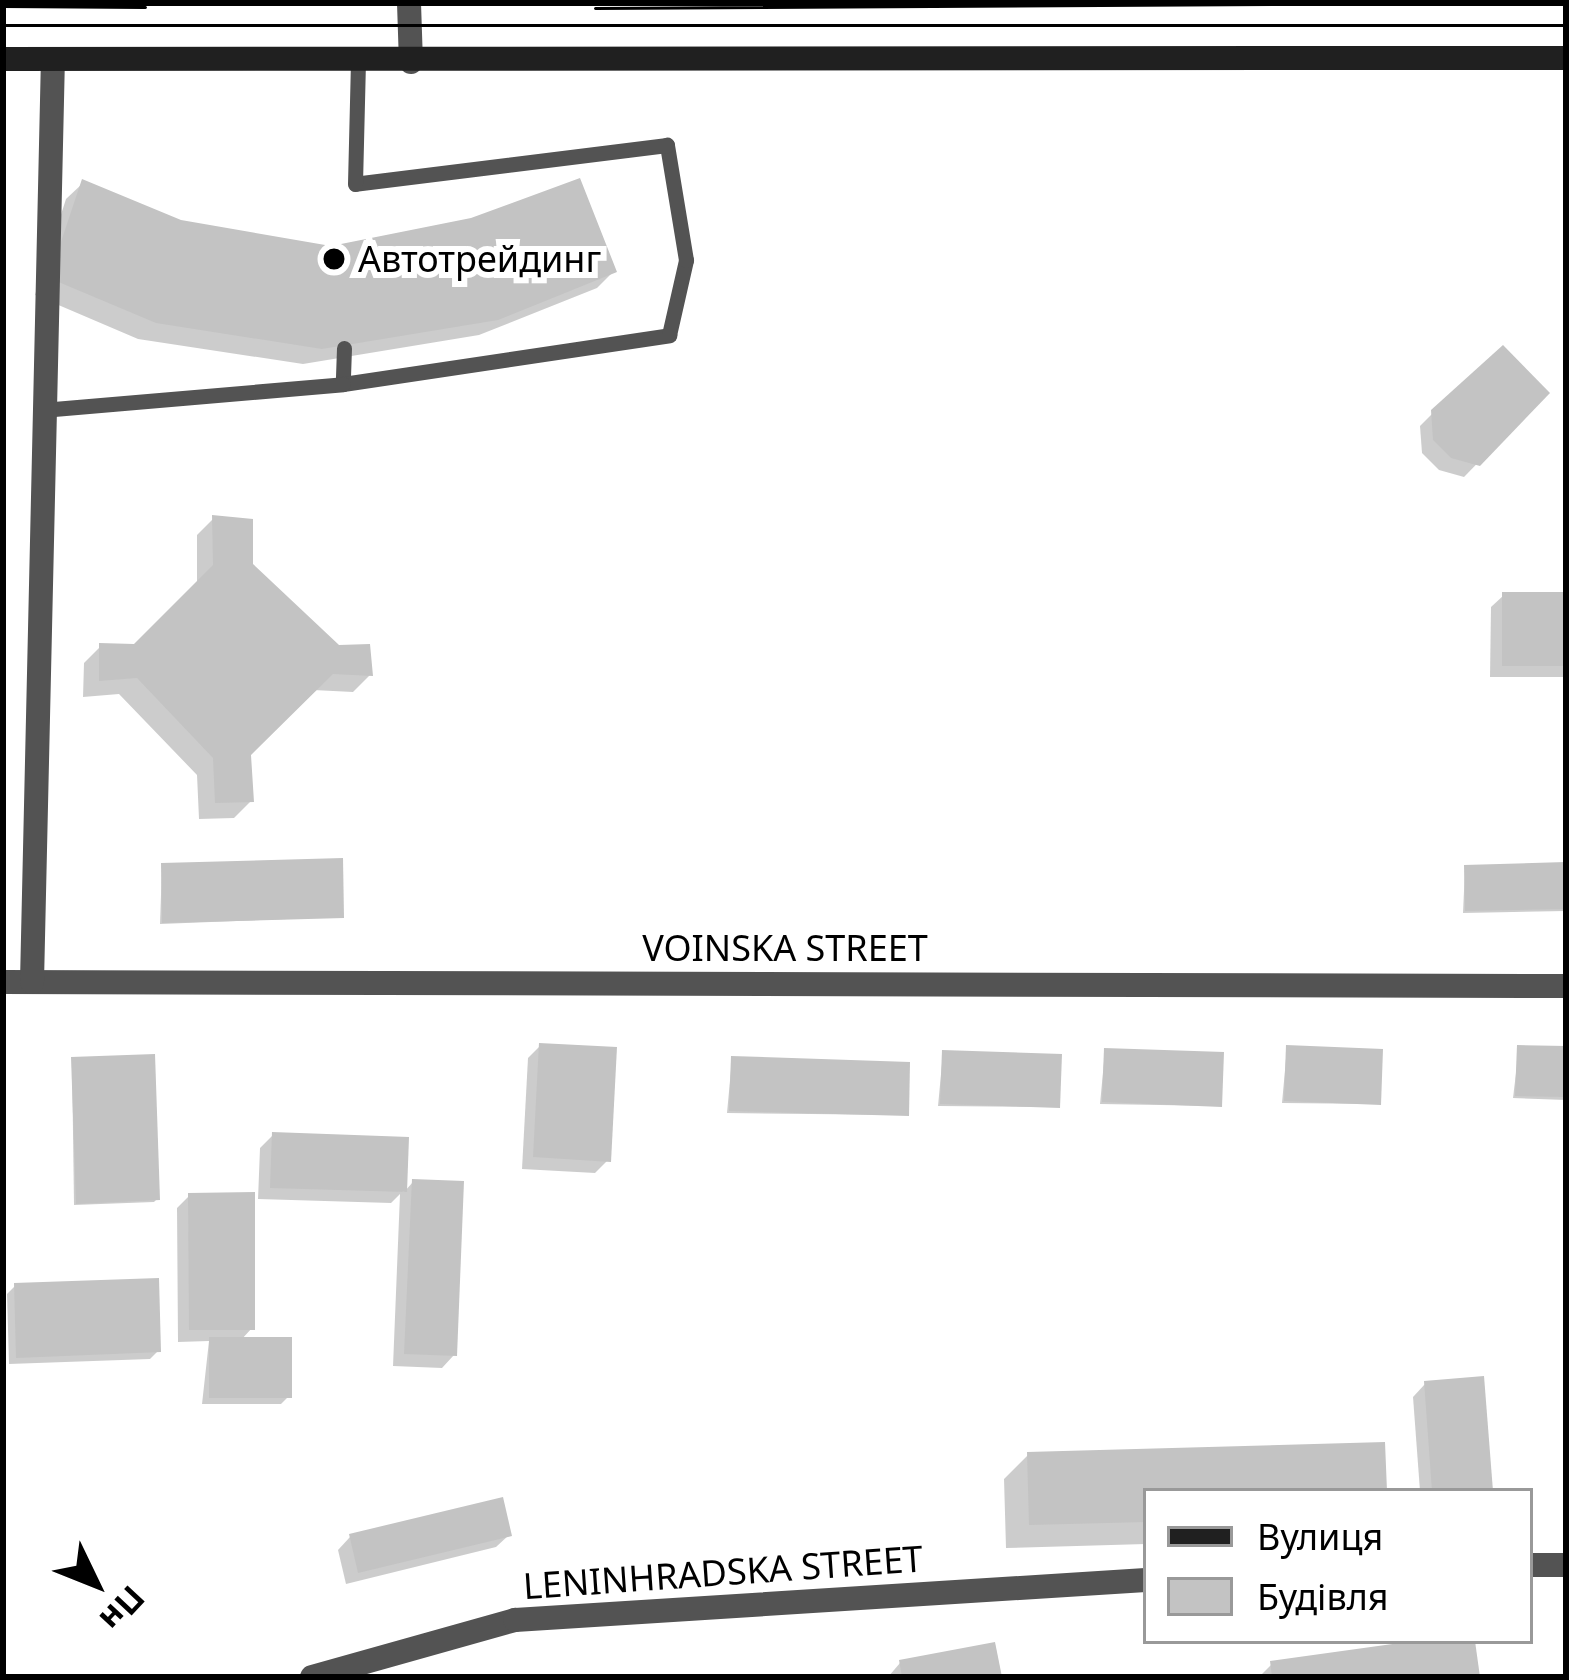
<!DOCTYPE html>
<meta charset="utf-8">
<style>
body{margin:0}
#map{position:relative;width:1569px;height:1680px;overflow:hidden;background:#fff;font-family:"Noto Sans",sans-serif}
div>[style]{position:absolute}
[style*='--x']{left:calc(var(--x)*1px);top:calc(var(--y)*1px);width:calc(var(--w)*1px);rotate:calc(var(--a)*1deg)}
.shadow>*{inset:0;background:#0003}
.building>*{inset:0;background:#c3c3c3}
.service>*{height:15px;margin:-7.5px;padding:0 7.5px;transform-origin:7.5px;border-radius:7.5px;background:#535353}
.minor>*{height:24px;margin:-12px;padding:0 12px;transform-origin:12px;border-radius:12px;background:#535353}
.secondary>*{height:24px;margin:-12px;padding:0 12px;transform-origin:12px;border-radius:12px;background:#202020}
.tram>*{height:3px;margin:-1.5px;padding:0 1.5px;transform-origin:1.5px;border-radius:1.5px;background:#000}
.dots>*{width:33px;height:33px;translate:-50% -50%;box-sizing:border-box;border:6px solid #fff;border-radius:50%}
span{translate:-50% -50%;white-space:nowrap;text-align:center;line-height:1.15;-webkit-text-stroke:12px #fff;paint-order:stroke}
.poi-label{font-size:36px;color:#000}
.left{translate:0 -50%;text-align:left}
.street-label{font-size:36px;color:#000}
.frame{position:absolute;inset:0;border:6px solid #000;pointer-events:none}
.legend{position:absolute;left:1143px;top:1488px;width:390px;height:156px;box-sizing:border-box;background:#fff;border:3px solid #999;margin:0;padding:15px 21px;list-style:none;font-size:36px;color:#000}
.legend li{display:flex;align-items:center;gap:24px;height:60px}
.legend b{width:60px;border:3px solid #999}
.north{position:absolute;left:36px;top:1524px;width:120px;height:120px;-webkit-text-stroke:9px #fff;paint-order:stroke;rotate:133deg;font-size:33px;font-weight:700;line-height:48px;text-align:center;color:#000}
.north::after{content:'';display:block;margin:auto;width:42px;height:54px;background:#000;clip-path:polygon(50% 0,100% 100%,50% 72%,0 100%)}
</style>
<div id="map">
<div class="shadow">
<div style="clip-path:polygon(83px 183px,180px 223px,331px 249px,614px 271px,597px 288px,479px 335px,303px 364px,138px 339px,35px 295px,66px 199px)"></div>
<div style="clip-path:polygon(1546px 393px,1464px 477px,1439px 470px,1422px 453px,1420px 426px,1433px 413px)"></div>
<div style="clip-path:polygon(213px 519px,250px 565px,370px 675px,353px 692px,313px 690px,248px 754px,251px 801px,234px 818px,199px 819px,197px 775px,119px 694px,83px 697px,84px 663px,101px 646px,135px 647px,197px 585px,197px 535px)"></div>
<div style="clip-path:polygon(1504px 595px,1566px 595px,1566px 677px,1490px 677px,1491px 607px)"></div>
<div style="clip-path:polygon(1566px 865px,1566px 911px,1463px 913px,1465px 868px)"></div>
<div style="clip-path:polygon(162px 866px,341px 917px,160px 924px)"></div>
<div style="clip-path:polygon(540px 1046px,608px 1160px,595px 1173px,522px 1169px,528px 1058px)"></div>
<div style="clip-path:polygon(1287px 1048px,1378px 1104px,1282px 1103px)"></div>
<div style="clip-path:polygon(1519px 1048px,1566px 1049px,1566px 1100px,1513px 1098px)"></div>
<div style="clip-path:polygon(1105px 1051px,1219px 1106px,1100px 1104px)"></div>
<div style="clip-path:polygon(943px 1053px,1057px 1107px,938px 1106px)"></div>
<div style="clip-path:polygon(732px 1059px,906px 1115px,727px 1113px)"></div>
<div style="clip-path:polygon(72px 1060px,157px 1199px,154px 1202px,74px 1205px)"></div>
<div style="clip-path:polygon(273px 1135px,404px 1192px,413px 1182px,454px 1355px,442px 1368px,393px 1366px,400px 1194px,391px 1203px,258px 1199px,260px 1148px)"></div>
<div style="clip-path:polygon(189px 1196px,252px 1328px,241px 1340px,289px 1396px,281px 1404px,202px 1404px,209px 1341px,178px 1342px,177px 1208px)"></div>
<div style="clip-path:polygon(15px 1286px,158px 1351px,150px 1359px,9px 1364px,7px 1294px)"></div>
<div style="clip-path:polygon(1425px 1384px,1490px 1491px,1420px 1491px,1413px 1397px)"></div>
<div style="clip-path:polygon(1028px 1455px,1384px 1491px,1146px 1491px,1146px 1544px,1006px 1548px,1004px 1479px)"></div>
<div style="clip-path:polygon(509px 1535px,496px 1547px,346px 1584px,338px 1550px,350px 1537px)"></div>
<div style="clip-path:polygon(1435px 1641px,1472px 1641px,1477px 1677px,1259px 1677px,1272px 1664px)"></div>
<div style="clip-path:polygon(900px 1663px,999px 1677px,888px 1677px)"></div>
</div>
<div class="building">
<div style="clip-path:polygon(580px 178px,617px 272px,498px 320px,322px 349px,156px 323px,49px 278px,82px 179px,181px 220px,331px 246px,471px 218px)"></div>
<div style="clip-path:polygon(1503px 345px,1550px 393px,1480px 466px,1451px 458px,1433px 440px,1431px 410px)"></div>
<div style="clip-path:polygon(212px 515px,253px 519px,253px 564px,339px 645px,370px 644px,373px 676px,333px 674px,251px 755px,254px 802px,215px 803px,213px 758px,137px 678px,99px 681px,99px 643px,134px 644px,213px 565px)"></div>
<div style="clip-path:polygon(1502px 592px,1566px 592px,1566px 666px,1502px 666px)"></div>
<div style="clip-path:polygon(343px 858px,344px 918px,162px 923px,161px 863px)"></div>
<div style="clip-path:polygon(1566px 862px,1566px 909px,1465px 911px,1464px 865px)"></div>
<div style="clip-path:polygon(539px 1043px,617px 1047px,611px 1162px,533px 1157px)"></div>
<div style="clip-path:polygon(1286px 1045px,1383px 1049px,1381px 1105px,1284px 1101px)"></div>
<div style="clip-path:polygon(1517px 1045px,1566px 1046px,1566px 1097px,1515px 1096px)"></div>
<div style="clip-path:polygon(1104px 1048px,1224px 1052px,1222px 1107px,1102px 1102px)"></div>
<div style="clip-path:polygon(942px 1050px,1062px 1054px,1060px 1108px,940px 1104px)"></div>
<div style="clip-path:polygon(155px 1054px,160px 1200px,76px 1204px,71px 1057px)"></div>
<div style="clip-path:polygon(731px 1056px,910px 1062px,909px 1116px,729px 1111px)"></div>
<div style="clip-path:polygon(272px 1132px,409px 1137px,407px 1192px,270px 1188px)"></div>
<div style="clip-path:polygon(412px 1179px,464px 1181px,457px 1356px,404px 1354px)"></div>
<div style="clip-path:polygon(255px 1192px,255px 1330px,189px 1330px,188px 1193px)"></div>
<div style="clip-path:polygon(159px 1278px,161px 1352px,16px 1358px,14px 1283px)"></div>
<div style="clip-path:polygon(209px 1337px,292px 1337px,292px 1398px,209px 1398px)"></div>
<div style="clip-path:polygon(1484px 1376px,1493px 1491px,1432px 1491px,1424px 1381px)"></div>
<div style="clip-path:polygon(1385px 1442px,1387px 1491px,1146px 1491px,1146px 1522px,1029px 1525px,1027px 1452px)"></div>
<div style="clip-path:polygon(503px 1497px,512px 1536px,358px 1573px,349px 1534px)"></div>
<div style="clip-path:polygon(1414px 1641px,1475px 1641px,1480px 1677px,1272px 1677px,1270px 1661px)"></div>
<div style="clip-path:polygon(995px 1642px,1002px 1677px,902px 1677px,899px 1660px)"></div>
</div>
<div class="service">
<div style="--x:344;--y:348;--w:36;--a:92"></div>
<div style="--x:343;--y:384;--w:330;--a:-8.5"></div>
<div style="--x:669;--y:335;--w:77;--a:-77.2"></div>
<div style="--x:686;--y:260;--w:117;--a:-99.4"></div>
<div style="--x:667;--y:145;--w:314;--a:172.9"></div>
<div style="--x:355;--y:184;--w:123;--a:-88.6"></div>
<div style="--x:42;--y:410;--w:302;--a:-4.9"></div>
</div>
<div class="minor">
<div style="--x:409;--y:3;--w:59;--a:88.1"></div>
<div style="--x:3;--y:982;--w:1563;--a:0.15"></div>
<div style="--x:32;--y:982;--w:923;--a:-88.7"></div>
<div style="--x:1530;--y:1565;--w:36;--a:0"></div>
<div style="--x:312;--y:1677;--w:211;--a:-15.7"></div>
<div style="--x:515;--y:1620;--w:632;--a:-3.63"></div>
</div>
<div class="secondary">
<div style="--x:3;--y:59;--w:1563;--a:-0.04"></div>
</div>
<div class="tram">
<div style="--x:3;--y:6;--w:142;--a:0.4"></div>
<div style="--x:595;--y:8;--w:852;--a:-0.34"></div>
<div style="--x:3;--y:25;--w:1563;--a:0"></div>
</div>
<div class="dots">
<div style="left:334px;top:259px;background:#000"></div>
</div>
<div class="poi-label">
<span class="left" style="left:358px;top:259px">Автотрейдинг</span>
</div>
<div class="street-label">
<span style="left:785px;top:948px">VOINSKA STREET</span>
<span style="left:723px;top:1572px;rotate:-4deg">LENINHRADSKA STREET</span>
</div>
<div class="frame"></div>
<ul class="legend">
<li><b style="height:15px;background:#202020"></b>Вулиця</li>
<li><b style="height:33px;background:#c3c3c3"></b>Будівля</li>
</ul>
<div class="north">Пн</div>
</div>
